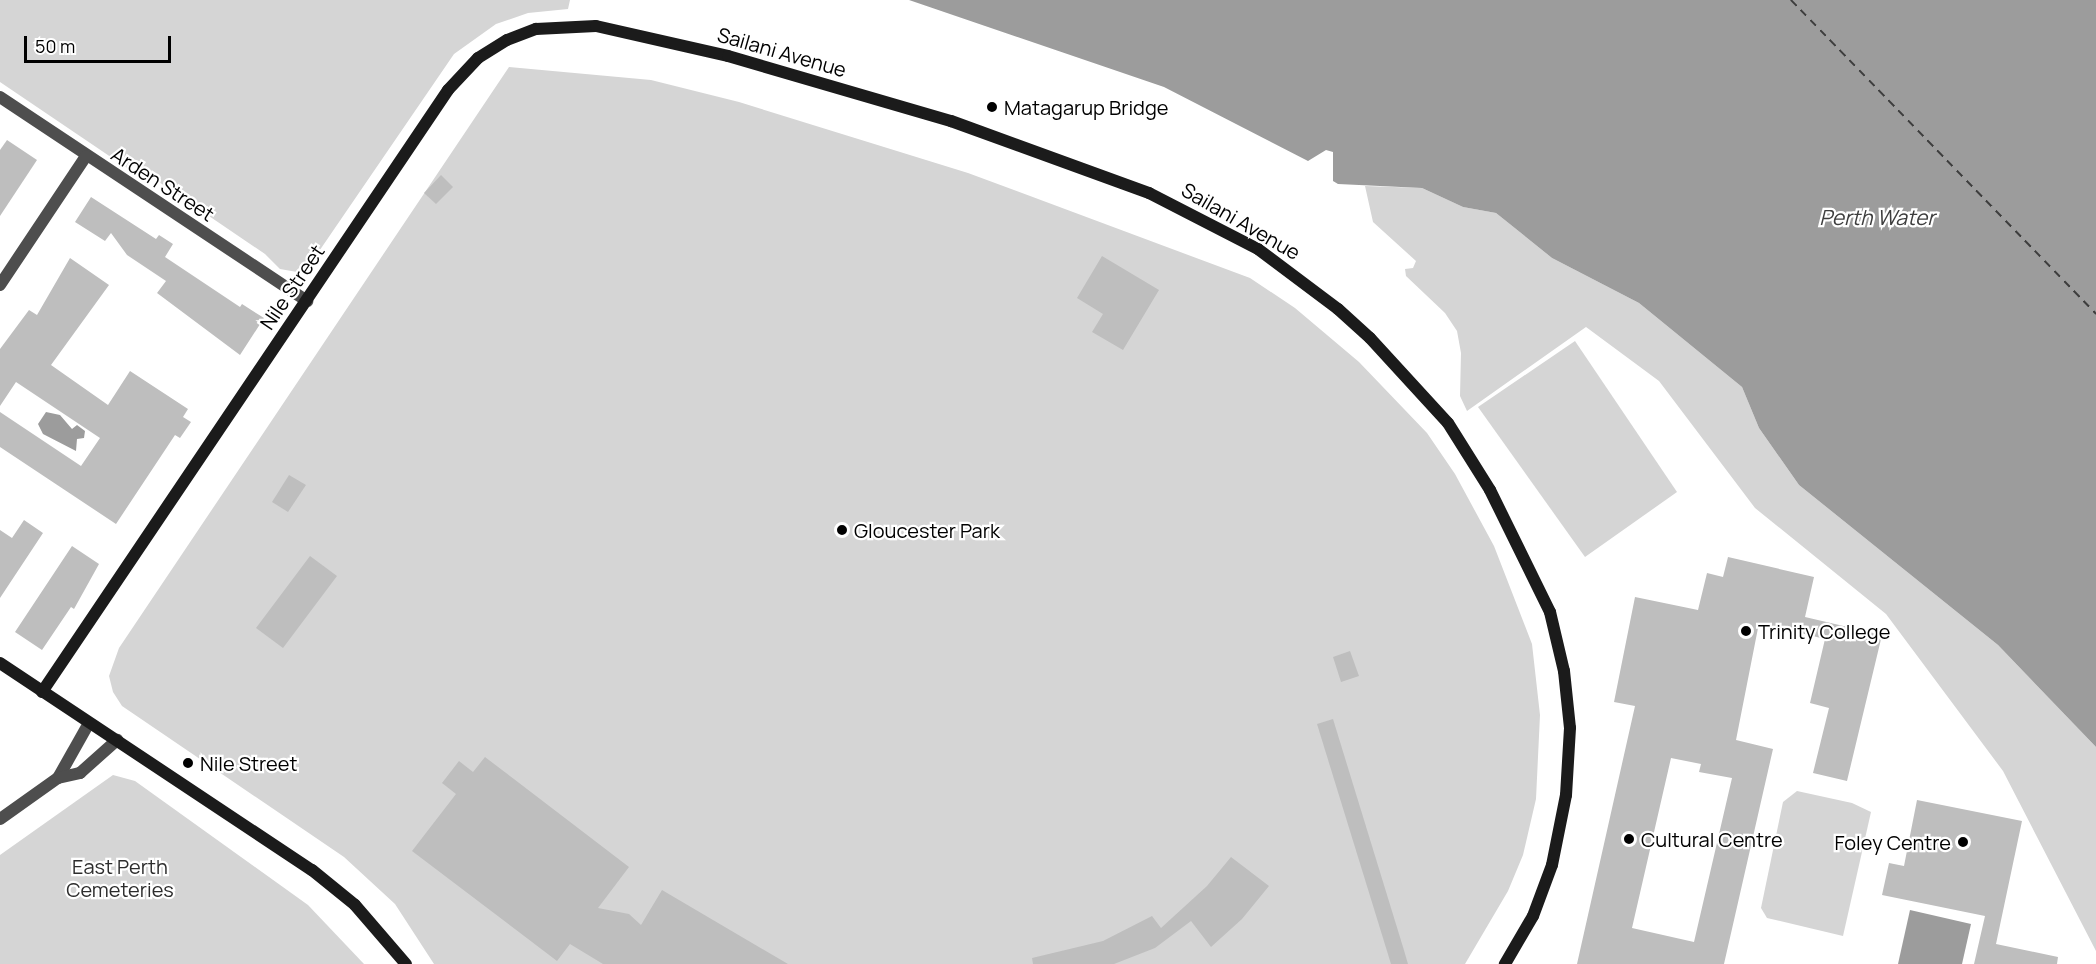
<!DOCTYPE html>
<style>
body{margin:0}
#map{position:relative;width:2096px;height:964px;overflow:hidden;background:#fff;font-family:Manrope,sans-serif}
div>[style]{position:absolute}
[style*='--x']{left:calc(var(--x)*1px);top:calc(var(--y)*1px);width:calc(var(--w)*1px);rotate:calc(var(--a)*1deg)}
.green>*{inset:0;background:#d5d5d5}
.water>*{inset:0;background:#9c9c9c}
.ferry>*{height:1.5px;margin-top:-0.75px;transform-origin:0;background:repeating-linear-gradient(90deg,#3d3d3d 0 8px,transparent 0 14px)}
.building>*{inset:0;background:#bebebe}
.street>*{height:12px;margin:-6px;padding:0 6px;transform-origin:6px;border-radius:6px;background:#4e4e4e}
.secondary>*{height:12px;margin:-6px;padding:0 6px;transform-origin:6px;border-radius:6px;background:#1b1b1b}
.dots>*{width:16px;height:16px;translate:-50% -50%;box-sizing:border-box;border:3px solid #fff;border-radius:50%}
span{translate:-50% -50%;white-space:nowrap;text-align:center;line-height:1.15;-webkit-text-stroke:4.5px #fff;paint-order:stroke}
.street-label{font-size:20px;color:#000}
.poi-label{font-size:20px;color:#000}
.left{translate:0 -50%;text-align:left}
.right{translate:-100% -50%;text-align:right}
.park-label{font-size:20px;color:#2c2c2c}
.water-label{font-size:21px;color:#3d3d3d;font-style:italic}
.scale{position:absolute;left:24px;top:36px;width:147px;height:27px;box-sizing:border-box;border:3px solid #000;border-top:0;padding-left:8px;font-size:18px;line-height:21px;white-space:nowrap;color:#000;-webkit-text-stroke:4px #fff;paint-order:stroke}
</style>
<div id="map">
<div class="green">
<div style="clip-path:polygon(0 0,570px 0,568px 9px,528px 13px,496px 24px,454px 54px,311px 263px,297px 272px,280px 269px,265px 254px,134px 165px,130px 170px,0 82px)"></div>
<div style="clip-path:polygon(509px 67px,651px 80px,739px 102px,968px 173px,1250px 278px,1295px 308px,1359px 362px,1427px 433px,1455px 474px,1494px 546px,1532px 644px,1540px 715px,1536px 799px,1523px 855px,1508px 891px,1465px 964px,434px 964px,395px 904px,344px 857px,122px 706px,113px 692px,109px 676px,119px 648px)"></div>
<div style="clip-path:polygon(1365px 186px,1422px 188px,1463px 207px,1496px 213px,1552px 258px,1639px 303px,1742px 387px,1759px 428px,1799px 485px,1998px 645px,2096px 747px,2096px 951px,2003px 771px,1886px 614px,1755px 508px,1659px 381px,1586px 327px,1467px 411px,1460px 396px,1461px 353px,1457px 331px,1445px 313px,1406px 276px,1405px 269px,1413px 268px,1416px 261px,1373px 222px)"></div>
<div style="clip-path:polygon(1575px 341px,1677px 492px,1585px 557px,1478px 407px)"></div>
<div style="clip-path:polygon(113px 775px,135px 781px,308px 905px,364px 964px,0 964px,0 855px)"></div>
<div style="clip-path:polygon(1797px 791px,1852px 803px,1871px 812px,1843px 936px,1767px 918px,1761px 908px,1783px 802px)"></div>
</div>
<div class="water">
<div style="clip-path:polygon(909px 0,2096px 0,2096px 747px,1998px 645px,1799px 485px,1759px 428px,1742px 387px,1639px 303px,1552px 258px,1496px 213px,1463px 207px,1422px 188px,1338px 184px,1333px 181px,1333px 152px,1326px 150px,1308px 161px,1164px 87px)"></div>
<div style="clip-path:polygon(46px 412px,60px 415px,72px 429px,77px 425px,85px 431px,84px 438px,77px 439px,76px 451px,43px 434px,38px 424px)"></div>
<div style="clip-path:polygon(1910px 910px,1971px 924px,1962px 964px,1898px 964px)"></div>
</div>
<div class="ferry">
<div style="--x:1791;--y:0;--w:438;--a:45.8"></div>
</div>
<div class="building">
<div style="clip-path:polygon(7px 140px,37px 160px,0 216px,0 150px)"></div>
<div style="clip-path:polygon(441px 175px,453px 187px,436px 204px,424px 193px)"></div>
<div style="clip-path:polygon(91px 197px,156px 239px,159px 235px,173px 244px,165px 257px,240px 307px,242px 304px,264px 318px,240px 355px,157px 293px,166px 281px,127px 255px,111px 233px,105px 241px,75px 222px)"></div>
<div style="clip-path:polygon(1102px 256px,1159px 290px,1123px 350px,1092px 332px,1103px 314px,1077px 298px)"></div>
<div style="clip-path:polygon(70px 258px,109px 285px,51px 365px,108px 405px,130px 371px,188px 409px,183px 417px,191px 422px,180px 438px,175px 435px,116px 524px,0 447px,0 412px,81px 466px,100px 438px,16px 382px,0 406px,0 349px,29px 310px,37px 315px)"></div>
<div style="clip-path:polygon(289px 475px,306px 485px,288px 512px,272px 502px)"></div>
<div style="clip-path:polygon(24px 520px,43px 533px,0 598px,0 530px,12px 538px)"></div>
<div style="clip-path:polygon(72px 546px,99px 564px,74px 609px,71px 607px,42px 650px,15px 632px)"></div>
<div style="clip-path:polygon(310px 556px,337px 576px,283px 648px,256px 628px)"></div>
<div style="clip-path:polygon(evenodd,1728px 557px,1814px 577px,1805px 617px,1882px 635px,1847px 781px,1813px 773px,1829px 708px,1810px 703px,1825px 639px,1759px 623px,1736px 740px,1773px 749px,1724px 964px,1577px 964px,1635px 706px,1614px 702px,1635px 597px,1698px 610px,1707px 573px,1723px 577px,1728px 557px,1671px 758px,1701px 764px,1699px 772px,1732px 778px,1694px 942px,1632px 928px,1671px 758px)"></div>
<div style="clip-path:polygon(1350px 651px,1359px 676px,1341px 682px,1333px 657px)"></div>
<div style="clip-path:polygon(1333px 719px,1403px 947px,1408px 964px,1391px 964px,1317px 724px)"></div>
<div style="clip-path:polygon(485px 757px,629px 867px,598px 908px,629px 914px,641px 925px,662px 890px,788px 964px,603px 964px,570px 944px,557px 961px,412px 851px,456px 794px,442px 783px,459px 761px,473px 772px)"></div>
<div style="clip-path:polygon(1917px 800px,2022px 821px,1996px 944px,2058px 957px,2057px 964px,1974px 964px,1985px 916px,1882px 895px,1889px 863px,1904px 866px)"></div>
<div style="clip-path:polygon(1231px 857px,1269px 886px,1242px 919px,1211px 947px,1191px 921px,1155px 948px,1114px 964px,1033px 964px,1032px 958px,1103px 941px,1152px 916px,1161px 928px,1207px 886px)"></div>
</div>
<div class="street">
<div style="--x:0;--y:97;--w:369;--a:33.6"></div>
<div style="--x:0;--y:285;--w:155;--a:-56.3"></div>
<div style="--x:58;--y:778;--w:63;--a:-60.6"></div>
<div style="--x:0;--y:819;--w:71;--a:-35.3"></div>
<div style="--x:58;--y:778;--w:23;--a:-13"></div>
<div style="--x:80;--y:773;--w:50;--a:-41.7"></div>
</div>
<div class="secondary">
<div style="--x:0;--y:663;--w:374;--a:33.6"></div>
<div style="--x:312;--y:870;--w:55;--a:39.1"></div>
<div style="--x:355;--y:905;--w:78;--a:49.2"></div>
<div style="--x:42;--y:692;--w:726;--a:-56"></div>
<div style="--x:448;--y:90;--w:44;--a:-46.8"></div>
<div style="--x:478;--y:58;--w:34;--a:-32"></div>
<div style="--x:507;--y:40;--w:31;--a:-21"></div>
<div style="--x:536;--y:29;--w:60;--a:-2.9"></div>
<div style="--x:596;--y:26;--w:135;--a:12.8"></div>
<div style="--x:728;--y:56;--w:232;--a:16.3"></div>
<div style="--x:951;--y:121;--w:211;--a:20"></div>
<div style="--x:1149;--y:193;--w:123;--a:27.2"></div>
<div style="--x:1258;--y:249;--w:100;--a:36.9"></div>
<div style="--x:1338;--y:309;--w:43;--a:42.2"></div>
<div style="--x:1370;--y:338;--w:115;--a:47.5"></div>
<div style="--x:1448;--y:423;--w:79;--a:57.9"></div>
<div style="--x:1490;--y:490;--w:136;--a:63.8"></div>
<div style="--x:1550;--y:612;--w:61;--a:76.7"></div>
<div style="--x:1564;--y:671;--w:57;--a:84"></div>
<div style="--x:1570;--y:728;--w:67;--a:93.4"></div>
<div style="--x:1566;--y:795;--w:71;--a:101.3"></div>
<div style="--x:1552;--y:865;--w:54;--a:110.4"></div>
<div style="--x:1533;--y:916;--w:56;--a:120.3"></div>
</div>
<div class="dots">
<div style="left:992px;top:107px;background:#000"></div>
<div style="left:842px;top:530px;background:#000"></div>
<div style="left:1746px;top:631px;background:#000"></div>
<div style="left:188px;top:763px;background:#000"></div>
<div style="left:1629px;top:839px;background:#000"></div>
<div style="left:1963px;top:842px;background:#000"></div>
</div>
<div class="street-label">
<span style="left:782px;top:52px;rotate:16deg">Sailani Avenue</span>
<span style="left:163px;top:184px;rotate:33deg">Arden Street</span>
<span style="left:1241px;top:221px;rotate:30deg">Sailani Avenue</span>
<span style="left:292px;top:287px;rotate:-56deg">Nile Street</span>
</div>
<div class="poi-label">
<span class="left" style="left:1004px;top:107px">Matagarup Bridge</span>
<span class="left" style="left:854px;top:530px">Gloucester Park</span>
<span class="left" style="left:1758px;top:631px">Trinity College</span>
<span class="left" style="left:200px;top:763px">Nile Street</span>
<span class="left" style="left:1641px;top:839px">Cultural Centre</span>
<span class="right" style="left:1951px;top:842px">Foley Centre</span>
</div>
<div class="park-label">
<span style="left:120px;top:878px">East Perth<br>Cemeteries</span>
</div>
<div class="water-label">
<span style="left:1877px;top:217px">Perth Water</span>
</div>
<div class="scale">50 m</div>
</div>
